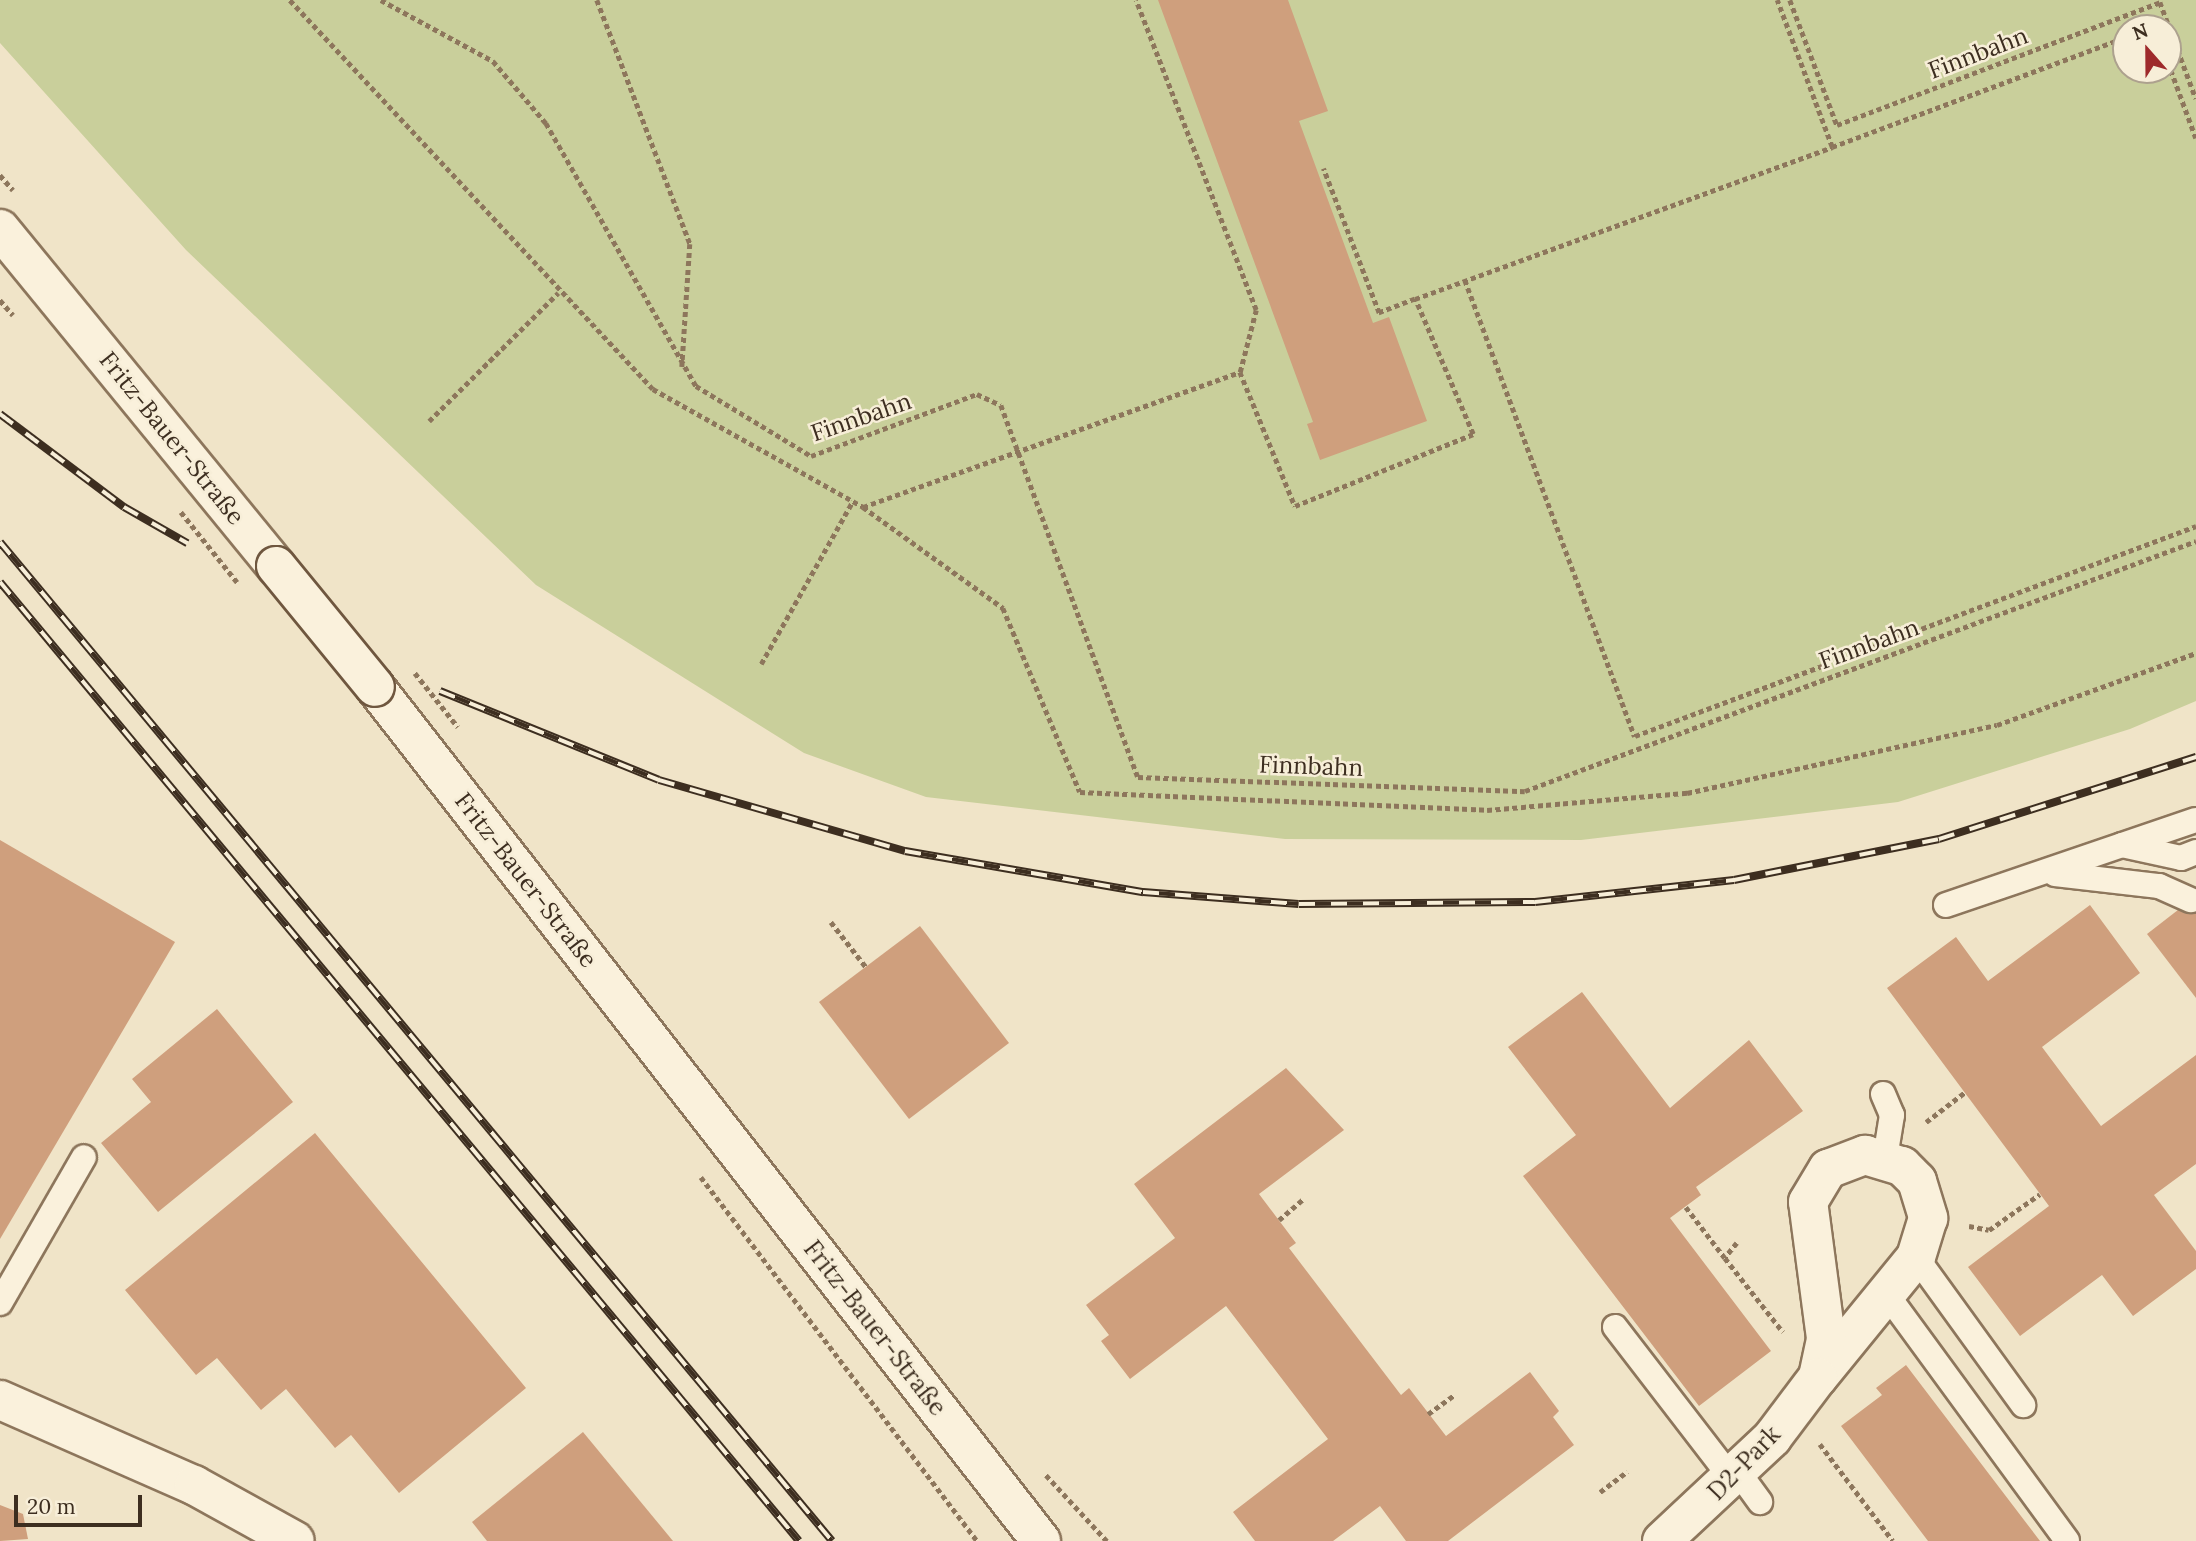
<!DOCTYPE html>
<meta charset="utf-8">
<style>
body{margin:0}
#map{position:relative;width:2196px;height:1541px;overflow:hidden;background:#f0e4c8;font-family:Lora,serif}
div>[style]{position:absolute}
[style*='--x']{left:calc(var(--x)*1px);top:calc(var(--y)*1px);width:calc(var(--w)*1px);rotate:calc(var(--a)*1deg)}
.green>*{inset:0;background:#c9cf9b}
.building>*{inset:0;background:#cf9f7d}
.path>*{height:4.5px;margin-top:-2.25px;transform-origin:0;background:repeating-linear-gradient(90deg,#8d765c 0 5px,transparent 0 8.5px)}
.roads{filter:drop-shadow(2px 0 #8d765c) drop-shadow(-2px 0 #8d765c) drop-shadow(0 2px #8d765c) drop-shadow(0 -2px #8d765c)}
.service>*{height:24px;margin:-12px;padding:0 12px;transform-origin:12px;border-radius:12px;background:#faf1dc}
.minor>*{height:38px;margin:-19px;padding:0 19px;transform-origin:19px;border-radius:19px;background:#faf1dc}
.secondary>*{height:38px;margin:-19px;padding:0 19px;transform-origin:19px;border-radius:19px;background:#faf1dc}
.rail>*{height:8px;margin-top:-4px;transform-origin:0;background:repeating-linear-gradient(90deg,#f7eed8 0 16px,#3d2e20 0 32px);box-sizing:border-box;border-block:2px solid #3d2e20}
.path-bridge>*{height:4.5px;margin-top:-2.25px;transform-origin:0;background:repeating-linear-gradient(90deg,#8d765c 0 5px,transparent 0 8.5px)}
.bridges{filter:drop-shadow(2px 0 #6f573f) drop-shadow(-2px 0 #6f573f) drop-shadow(0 2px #6f573f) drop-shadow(0 -2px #6f573f)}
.secondary-bridge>*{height:38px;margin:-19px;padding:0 19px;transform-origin:19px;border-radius:19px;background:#faf1dc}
span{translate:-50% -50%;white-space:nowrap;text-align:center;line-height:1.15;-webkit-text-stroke:5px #f7eed8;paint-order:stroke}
.street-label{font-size:24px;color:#3d2e20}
.north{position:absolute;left:2112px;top:14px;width:70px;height:70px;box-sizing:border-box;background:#f7eed8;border:2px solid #ada18e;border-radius:50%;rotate:339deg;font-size:19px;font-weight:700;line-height:28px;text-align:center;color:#3d2e20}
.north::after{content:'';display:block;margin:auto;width:24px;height:32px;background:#9e2a2b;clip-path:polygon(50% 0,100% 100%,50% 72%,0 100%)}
.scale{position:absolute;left:14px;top:1495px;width:128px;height:32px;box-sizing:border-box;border:4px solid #3d2e20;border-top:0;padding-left:9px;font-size:21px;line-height:24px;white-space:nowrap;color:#3d2e20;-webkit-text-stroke:5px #f7eed8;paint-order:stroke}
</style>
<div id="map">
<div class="green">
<div style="clip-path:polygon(evenodd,0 0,2196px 0,2196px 701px,2130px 729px,1898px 802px,1581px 840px,1285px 839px,926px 797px,804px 753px,536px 585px,186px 250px,0 43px,0 0,2126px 28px,2168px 28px,2168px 70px,2126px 70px,2126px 28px)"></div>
</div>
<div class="building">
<div style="clip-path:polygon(1158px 0,1288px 0,1328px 111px,1299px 121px,1373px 323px,1389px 317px,1427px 421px,1320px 460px,1307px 424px,1313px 422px)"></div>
<div style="clip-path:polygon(0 840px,175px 942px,0 1239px)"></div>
<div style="clip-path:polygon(2196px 896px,2196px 998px,2147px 934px)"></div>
<div style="clip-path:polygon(2090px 905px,2140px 973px,2042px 1047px,2101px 1126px,2196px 1055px,2196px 1164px,2154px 1195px,2196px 1251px,2196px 1269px,2133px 1316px,2102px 1275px,2020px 1336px,1968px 1267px,2049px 1206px,1887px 988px,1956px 937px,1988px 981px)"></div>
<div style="clip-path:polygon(920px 926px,1009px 1043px,909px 1119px,819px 1002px)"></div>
<div style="clip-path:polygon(1582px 992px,1670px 1108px,1749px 1040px,1803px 1111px,1696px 1187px,1701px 1195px,1670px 1218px,1771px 1351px,1699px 1406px,1523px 1176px,1576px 1135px,1508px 1047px)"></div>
<div style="clip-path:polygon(217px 1009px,293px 1102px,158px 1212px,101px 1143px,151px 1102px,132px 1079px)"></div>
<div style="clip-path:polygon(1286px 1068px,1344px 1130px,1259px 1194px,1296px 1243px,1289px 1248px,1401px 1395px,1409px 1388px,1446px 1436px,1530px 1372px,1559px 1411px,1553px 1417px,1574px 1445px,1448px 1541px,1406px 1541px,1380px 1506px,1333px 1541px,1255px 1541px,1233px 1512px,1328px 1439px,1226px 1306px,1130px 1379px,1101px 1341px,1109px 1335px,1086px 1305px,1175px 1238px,1134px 1184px)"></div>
<div style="clip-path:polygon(315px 1133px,526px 1388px,399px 1493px,351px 1435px,335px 1448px,286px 1389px,261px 1410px,217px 1358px,196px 1375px,125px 1290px)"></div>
<div style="clip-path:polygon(1906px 1365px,2040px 1541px,1928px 1541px,1841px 1426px,1882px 1395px,1876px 1388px)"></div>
<div style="clip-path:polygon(583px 1432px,673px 1541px,487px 1541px,472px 1522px)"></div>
<div style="clip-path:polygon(0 1505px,23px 1514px,28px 1539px,0 1541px)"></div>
</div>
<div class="path">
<div style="--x:290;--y:0;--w:532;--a:46.98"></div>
<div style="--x:653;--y:389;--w:241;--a:29.3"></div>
<div style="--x:863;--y:507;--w:400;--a:-19.7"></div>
<div style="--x:1240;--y:372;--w:64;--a:-75.5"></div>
<div style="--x:1256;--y:310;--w:332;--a:-111.2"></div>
<div style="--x:381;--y:0;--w:128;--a:28.6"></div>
<div style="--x:493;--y:61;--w:82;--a:49.5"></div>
<div style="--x:546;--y:123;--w:303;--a:60.3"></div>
<div style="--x:696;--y:386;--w:135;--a:31.3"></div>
<div style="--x:811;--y:456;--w:177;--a:-20.5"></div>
<div style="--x:977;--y:394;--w:26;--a:25"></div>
<div style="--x:1001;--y:405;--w:396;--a:69.8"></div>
<div style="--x:1138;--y:777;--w:387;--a:2.1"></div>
<div style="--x:1525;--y:791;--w:716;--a:-20.43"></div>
<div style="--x:597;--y:0;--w:261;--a:69.1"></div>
<div style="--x:690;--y:244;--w:123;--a:93.7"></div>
<div style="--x:1790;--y:0;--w:134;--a:69.4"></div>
<div style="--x:1837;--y:125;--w:346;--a:-20.8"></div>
<div style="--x:2160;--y:2;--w:103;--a:69.6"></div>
<div style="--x:2150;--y:28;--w:5;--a:0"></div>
<div style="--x:2168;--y:62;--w:81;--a:69.8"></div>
<div style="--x:1832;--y:147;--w:314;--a:-20.5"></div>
<div style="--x:0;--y:175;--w:20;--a:49"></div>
<div style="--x:1465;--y:280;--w:487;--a:69.6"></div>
<div style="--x:1635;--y:736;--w:599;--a:-20.52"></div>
<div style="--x:1415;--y:299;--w:444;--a:-20"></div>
<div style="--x:1832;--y:147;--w:157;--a:-110.5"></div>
<div style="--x:0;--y:300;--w:20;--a:49"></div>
<div style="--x:1240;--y:372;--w:145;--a:67.7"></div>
<div style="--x:1295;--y:506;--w:192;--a:-22"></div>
<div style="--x:1473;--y:434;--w:147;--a:-113.2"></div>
<div style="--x:1415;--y:299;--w:39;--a:159"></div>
<div style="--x:1379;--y:313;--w:155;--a:-111.1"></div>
<div style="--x:429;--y:421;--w:182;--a:-44.8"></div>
<div style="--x:863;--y:507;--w:173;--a:35.8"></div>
<div style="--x:1003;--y:608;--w:199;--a:67.3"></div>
<div style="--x:1080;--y:792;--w:407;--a:2.5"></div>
<div style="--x:1487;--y:810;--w:201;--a:-4.9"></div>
<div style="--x:1687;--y:793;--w:317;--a:-12.4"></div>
<div style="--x:1997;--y:725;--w:212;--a:-19.9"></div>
<div style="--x:761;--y:664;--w:187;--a:-60.6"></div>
<div style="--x:831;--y:922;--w:57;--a:52.1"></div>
<div style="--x:1926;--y:1122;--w:48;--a:-37.3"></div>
<div style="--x:701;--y:1177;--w:457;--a:52.8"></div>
<div style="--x:1686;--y:1207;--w:64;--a:52.6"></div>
<div style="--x:1279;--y:1220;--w:33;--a:-41"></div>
<div style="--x:1969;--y:1226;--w:20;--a:11"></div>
<div style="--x:1989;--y:1230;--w:62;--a:-35.2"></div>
<div style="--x:1737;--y:1243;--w:19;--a:129"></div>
<div style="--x:1725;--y:1258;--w:94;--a:51.9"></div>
<div style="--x:1428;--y:1414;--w:31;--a:-36"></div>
<div style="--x:1820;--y:1444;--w:121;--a:53"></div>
<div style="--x:1046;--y:1475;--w:90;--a:47.3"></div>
<div style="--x:1600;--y:1492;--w:34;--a:-37"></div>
</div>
<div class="roads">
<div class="service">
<div style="--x:2122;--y:845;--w:60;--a:12.4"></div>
<div style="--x:2181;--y:858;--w:16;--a:-22"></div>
<div style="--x:2055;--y:874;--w:105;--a:6.6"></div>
<div style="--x:2159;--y:886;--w:35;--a:24"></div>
<div style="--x:1946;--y:905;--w:264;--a:-18.8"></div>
<div style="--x:1883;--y:1094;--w:23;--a:67"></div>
<div style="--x:1892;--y:1115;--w:44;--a:99.2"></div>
<div style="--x:1916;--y:1257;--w:183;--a:54.1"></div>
<div style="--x:1888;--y:1296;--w:303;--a:53.8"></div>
<div style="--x:0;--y:1303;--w:168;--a:-60.1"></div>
<div style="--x:1615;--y:1327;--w:192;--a:52.4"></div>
<div style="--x:1739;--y:1473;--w:36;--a:54"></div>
</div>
<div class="minor">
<div style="--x:1865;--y:1155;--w:39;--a:17"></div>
<div style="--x:1902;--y:1166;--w:21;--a:45"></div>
<div style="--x:1917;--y:1181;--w:39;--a:73"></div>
<div style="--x:1928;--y:1218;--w:41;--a:107.1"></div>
<div style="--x:1916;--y:1257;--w:155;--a:129.2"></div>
<div style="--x:1818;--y:1377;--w:40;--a:-78"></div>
<div style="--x:1826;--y:1338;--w:137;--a:-97.5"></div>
<div style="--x:1808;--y:1202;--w:39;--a:-59"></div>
<div style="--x:1828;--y:1169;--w:40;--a:-21"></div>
<div style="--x:0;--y:1400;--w:212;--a:23.7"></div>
<div style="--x:194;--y:1485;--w:115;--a:29"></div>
<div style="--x:1662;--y:1541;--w:151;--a:-43.1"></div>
<div style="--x:1772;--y:1438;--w:76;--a:-53"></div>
</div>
<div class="secondary">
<div style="--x:0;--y:229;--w:436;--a:50.7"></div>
<div style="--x:375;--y:687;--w:1083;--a:52.05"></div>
</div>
</div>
<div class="rail">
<div style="--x:0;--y:414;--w:155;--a:36.9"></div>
<div style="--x:124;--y:507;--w:73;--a:29.7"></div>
<div style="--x:0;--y:542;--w:1300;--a:50.21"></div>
<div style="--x:0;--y:582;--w:1248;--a:50.2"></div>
<div style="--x:440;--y:691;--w:236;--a:22.1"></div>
<div style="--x:659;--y:780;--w:256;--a:16.1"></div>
<div style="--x:905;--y:851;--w:242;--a:9.8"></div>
<div style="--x:1143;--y:892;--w:156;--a:4.4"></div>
<div style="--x:1299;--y:904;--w:236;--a:-0.5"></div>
<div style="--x:1535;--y:902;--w:200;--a:-6.3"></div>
<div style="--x:1734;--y:880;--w:209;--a:-11.3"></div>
<div style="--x:1939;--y:839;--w:270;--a:-17.7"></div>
</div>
<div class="path-bridge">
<div style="--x:181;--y:512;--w:90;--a:51.3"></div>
<div style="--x:415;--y:673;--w:69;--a:51.5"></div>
</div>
<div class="bridges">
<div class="secondary-bridge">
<div style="--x:276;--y:566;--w:156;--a:50.7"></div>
</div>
</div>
<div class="street-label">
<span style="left:1978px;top:53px;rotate:-21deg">Finnbahn</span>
<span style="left:861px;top:417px;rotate:-19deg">Finnbahn</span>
<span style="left:172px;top:438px;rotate:51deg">Fritz-Bauer-Straße</span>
<span style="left:1869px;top:644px;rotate:-20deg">Finnbahn</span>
<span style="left:1311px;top:766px;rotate:2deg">Finnbahn</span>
<span style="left:526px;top:880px;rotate:52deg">Fritz-Bauer-Straße</span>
<span style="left:875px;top:1328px;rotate:52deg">Fritz-Bauer-Straße</span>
<span style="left:1744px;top:1463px;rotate:-46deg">D2-Park</span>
</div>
<div class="north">N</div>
<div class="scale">20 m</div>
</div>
